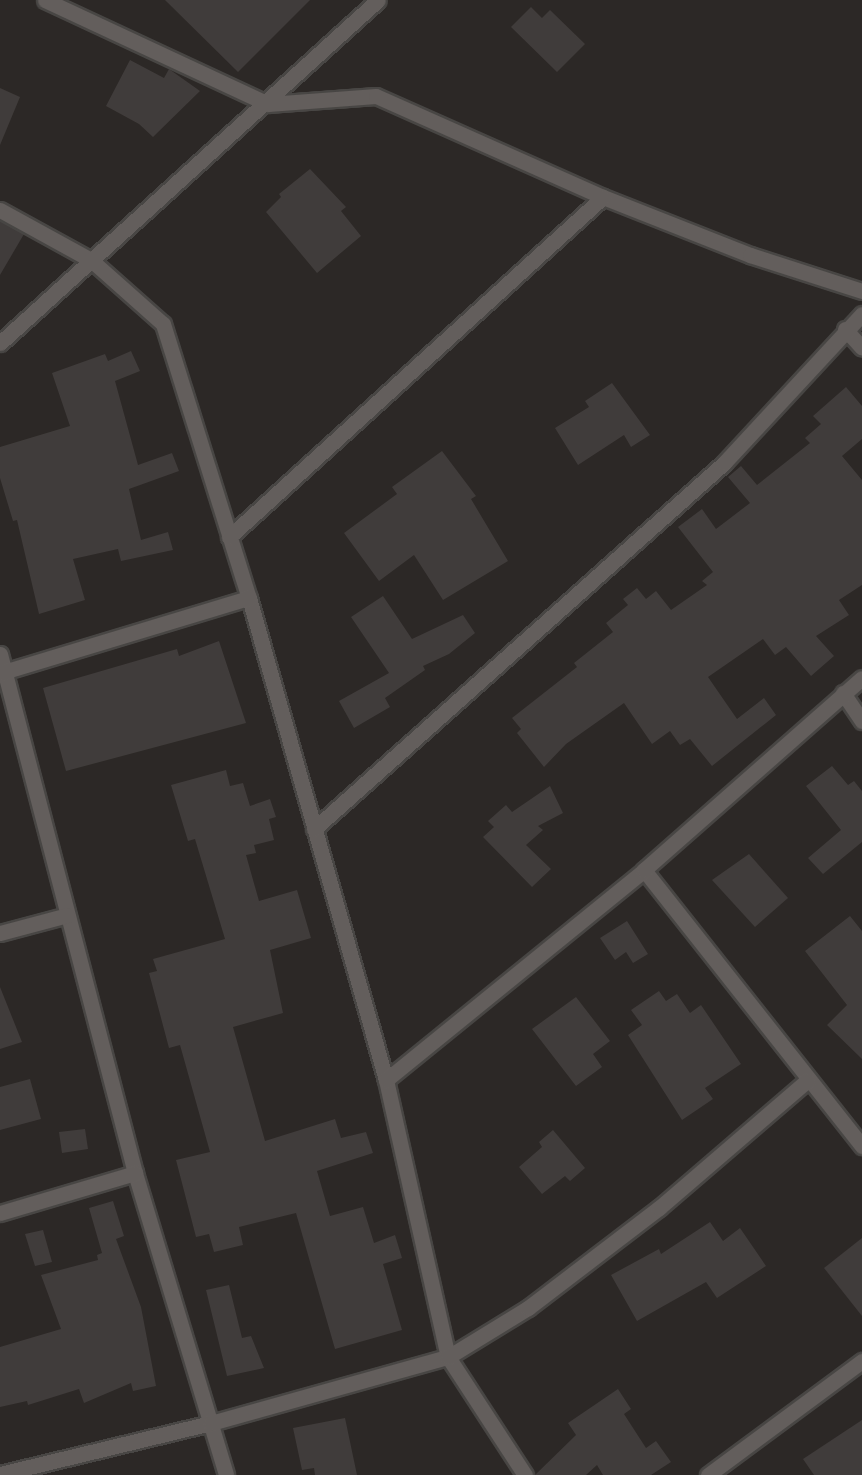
<!DOCTYPE html>
<style>
body{margin:0}
#map{position:relative;width:862px;height:1475px;overflow:hidden;background:#2c2826;font-family:"PT Sans",sans-serif}
div>[style]{position:absolute}
[style*='--x']{left:calc(var(--x)*1px);top:calc(var(--y)*1px);width:calc(var(--w)*1px);rotate:calc(var(--a)*1deg)}
.building>*{inset:0;background:#403c3b}
.roads{filter:drop-shadow(2px 0 #484644) drop-shadow(-2px 0 #484644) drop-shadow(0 2px #484644) drop-shadow(0 -2px #484644)}
.street>*{height:15px;margin:-7.5px;padding:0 7.5px;transform-origin:7.5px;border-radius:7.5px;background:#635e5c}
span{translate:-50% -50%;white-space:nowrap;text-align:center;line-height:1.15;-webkit-text-stroke:6px #221f1d;paint-order:stroke}
</style>
<div id="map">
<div class="building">
<div style="clip-path:polygon(165px 0,310px 0,238px 72px)"></div>
<div style="clip-path:polygon(531px 7px,542px 18px,550px 10px,585px 44px,557px 72px,511px 27px)"></div>
<div style="clip-path:polygon(130px 60px,164px 78px,169px 69px,200px 91px,153px 137px,139px 124px,106px 106px)"></div>
<div style="clip-path:polygon(0 88px,20px 97px,0 145px)"></div>
<div style="clip-path:polygon(310px 169px,346px 207px,341px 211px,361px 236px,317px 273px,266px 212px,281px 197px,279px 194px)"></div>
<div style="clip-path:polygon(0 221px,24px 234px,0 275px)"></div>
<div style="clip-path:polygon(131px 351px,140px 371px,115px 381px,138px 465px,172px 453px,179px 471px,129px 489px,141px 540px,168px 532px,173px 550px,121px 561px,118px 549px,73px 559px,85px 600px,39px 614px,17px 520px,13px 521px,0 478px,0 447px,70px 426px,52px 373px,105px 354px,108px 361px)"></div>
<div style="clip-path:polygon(612px 383px,650px 435px,631px 447px,624px 435px,578px 465px,555px 428px,589px 407px,585px 401px)"></div>
<div style="clip-path:polygon(846px 387px,862px 406px,862px 439px,842px 456px,862px 480px,862px 585px,839px 600px,849px 615px,816px 636px,834px 656px,811px 676px,786px 647px,775px 655px,763px 639px,708px 677px,737px 719px,764px 698px,776px 715px,712px 766px,690px 739px,680px 745px,670px 731px,652px 744px,624px 703px,566px 744px,544px 767px,517px 733px,521px 729px,512px 718px,577px 667px,574px 663px,613px 632px,606px 623px,628px 605px,623px 599px,637px 588px,646px 599px,656px 591px,671px 610px,707px 585px,702px 581px,713px 572px,678px 527px,702px 509px,716px 529px,750px 503px,728px 477px,741px 466px,757px 485px,810px 443px,805px 438px,821px 424px,813px 416px)"></div>
<div style="clip-path:polygon(442px 451px,476px 496px,471px 499px,508px 561px,443px 600px,414px 555px,379px 581px,344px 533px,397px 494px,392px 487px)"></div>
<div style="clip-path:polygon(383px 596px,412px 639px,463px 615px,475px 633px,449px 654px,423px 666px,425px 670px,385px 698px,390px 707px,354px 728px,339px 701px,389px 673px,351px 617px)"></div>
<div style="clip-path:polygon(219px 641px,246px 723px,66px 771px,43px 688px,177px 649px,179px 656px)"></div>
<div style="clip-path:polygon(832px 766px,848px 785px,854px 781px,862px 791px,862px 842px,823px 874px,808px 858px,841px 830px,806px 786px)"></div>
<div style="clip-path:polygon(226px 770px,230px 786px,243px 783px,250px 806px,270px 799px,276px 817px,269px 819px,274px 840px,254px 845px,256px 853px,246px 855px,259px 901px,297px 890px,311px 938px,270px 950px,283px 1013px,233px 1027px,265px 1141px,335px 1119px,341px 1138px,366px 1132px,373px 1153px,317px 1171px,330px 1216px,363px 1207px,374px 1243px,395px 1235px,402px 1258px,383px 1264px,402px 1330px,335px 1349px,296px 1213px,239px 1227px,243px 1245px,214px 1252px,209px 1234px,196px 1237px,176px 1160px,210px 1152px,180px 1045px,169px 1048px,149px 973px,157px 971px,153px 959px,225px 939px,195px 839px,188px 841px,171px 785px)"></div>
<div style="clip-path:polygon(550px 786px,563px 813px,538px 826px,543px 830px,526px 845px,551px 869px,532px 887px,483px 837px,494px 827px,488px 821px,506px 805px,512px 812px)"></div>
<div style="clip-path:polygon(749px 854px,788px 898px,755px 927px,712px 880px)"></div>
<div style="clip-path:polygon(850px 916px,862px 931px,862px 1059px,827px 1025px,847px 1005px,805px 951px)"></div>
<div style="clip-path:polygon(627px 921px,648px 954px,633px 963px,626px 952px,615px 960px,600px 938px)"></div>
<div style="clip-path:polygon(0 987px,22px 1042px,0 1049px)"></div>
<div style="clip-path:polygon(659px 991px,666px 1001px,677px 994px,690px 1013px,701px 1005px,741px 1064px,705px 1088px,713px 1099px,682px 1120px,628px 1035px,642px 1025px,631px 1010px)"></div>
<div style="clip-path:polygon(576px 997px,610px 1041px,593px 1054px,602px 1067px,576px 1086px,532px 1029px)"></div>
<div style="clip-path:polygon(30px 1079px,41px 1119px,0 1130px,0 1087px)"></div>
<div style="clip-path:polygon(85px 1129px,88px 1149px,62px 1153px,59px 1132px)"></div>
<div style="clip-path:polygon(553px 1130px,585px 1168px,570px 1181px,565px 1176px,542px 1194px,519px 1167px,542px 1147px,539px 1142px)"></div>
<div style="clip-path:polygon(113px 1201px,124px 1236px,116px 1239px,141px 1307px,156px 1386px,133px 1391px,131px 1383px,84px 1403px,79px 1389px,28px 1405px,27px 1401px,0 1407px,0 1347px,61px 1329px,41px 1275px,98px 1260px,97px 1255px,102px 1253px,89px 1208px)"></div>
<div style="clip-path:polygon(710px 1222px,723px 1241px,740px 1228px,766px 1266px,717px 1298px,706px 1282px,637px 1321px,611px 1275px,659px 1249px,661px 1254px)"></div>
<div style="clip-path:polygon(43px 1230px,52px 1262px,35px 1266px,25px 1234px)"></div>
<div style="clip-path:polygon(862px 1238px,862px 1316px,824px 1268px)"></div>
<div style="clip-path:polygon(229px 1285px,242px 1338px,251px 1336px,264px 1368px,227px 1376px,206px 1290px)"></div>
<div style="clip-path:polygon(618px 1389px,631px 1409px,624px 1414px,646px 1448px,656px 1441px,671px 1462px,651px 1475px,603px 1475px,597px 1465px,586px 1475px,535px 1475px,576px 1435px,568px 1423px)"></div>
<div style="clip-path:polygon(345px 1418px,357px 1475px,315px 1475px,314px 1468px,302px 1470px,293px 1428px)"></div>
<div style="clip-path:polygon(862px 1420px,862px 1475px,814px 1475px,803px 1459px)"></div>
</div>
<div class="roads">
<div class="street">
<div style="--x:45;--y:0;--w:246;--a:25"></div>
<div style="--x:268;--y:104;--w:108;--a:-4.2"></div>
<div style="--x:376;--y:96;--w:248;--a:24"></div>
<div style="--x:603;--y:197;--w:158;--a:21.5"></div>
<div style="--x:750;--y:255;--w:118;--a:17.8"></div>
<div style="--x:0;--y:210;--w:104;--a:28.8"></div>
<div style="--x:91;--y:260;--w:96;--a:41.6"></div>
<div style="--x:163;--y:324;--w:287;--a:72.6"></div>
<div style="--x:249;--y:598;--w:501;--a:74.13"></div>
<div style="--x:386;--y:1080;--w:284;--a:77.4"></div>
<div style="--x:448;--y:1357;--w:141;--a:56.9"></div>
<div style="--x:845;--y:329;--w:25;--a:48"></div>
<div style="--x:0;--y:343;--w:510;--a:-42.22"></div>
<div style="--x:229;--y:537;--w:505;--a:-42.27"></div>
<div style="--x:0;--y:654;--w:536;--a:75.42"></div>
<div style="--x:135;--y:1173;--w:315;--a:73.2"></div>
<div style="--x:0;--y:673;--w:260;--a:-16.8"></div>
<div style="--x:843;--y:693;--w:34;--a:56"></div>
<div style="--x:314;--y:829;--w:550;--a:-41.75"></div>
<div style="--x:724;--y:463;--w:203;--a:-47.2"></div>
<div style="--x:644;--y:870;--w:352;--a:51.7"></div>
<div style="--x:0;--y:933;--w:69;--a:-15"></div>
<div style="--x:386;--y:1080;--w:333;--a:-39.1"></div>
<div style="--x:644;--y:870;--w:290;--a:-41.4"></div>
<div style="--x:0;--y:1213;--w:141;--a:-16.5"></div>
<div style="--x:0;--y:1474;--w:217;--a:-13.6"></div>
<div style="--x:211;--y:1423;--w:246;--a:-15.6"></div>
<div style="--x:448;--y:1357;--w:94;--a:-31.5"></div>
<div style="--x:528;--y:1308;--w:165;--a:-37.4"></div>
<div style="--x:659;--y:1208;--w:196;--a:-40.7"></div>
<div style="--x:708;--y:1475;--w:192;--a:-36.5"></div>
</div>
</div>
</div>
